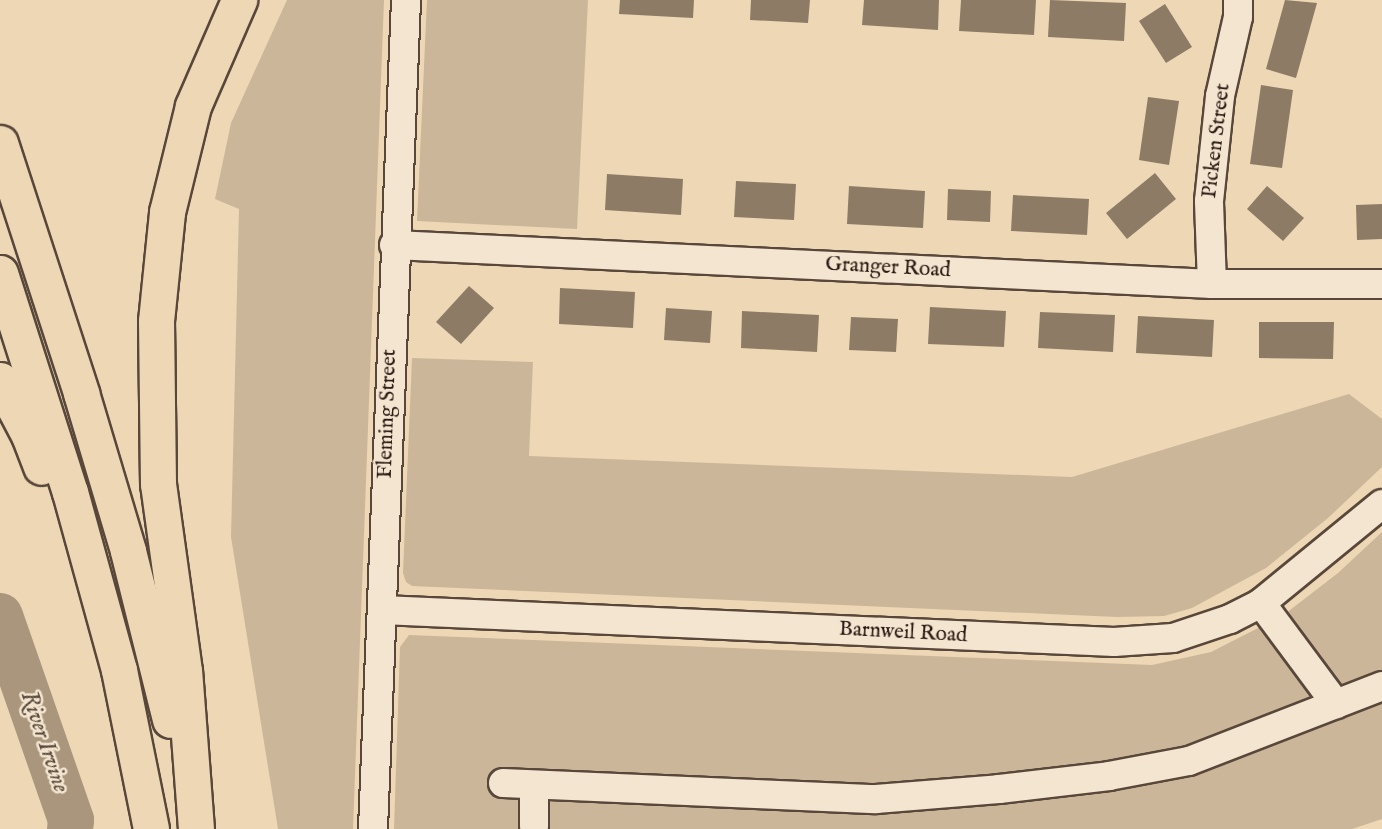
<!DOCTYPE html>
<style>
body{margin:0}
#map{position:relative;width:1382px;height:829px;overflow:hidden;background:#edd7b5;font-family:"IM FELL English",serif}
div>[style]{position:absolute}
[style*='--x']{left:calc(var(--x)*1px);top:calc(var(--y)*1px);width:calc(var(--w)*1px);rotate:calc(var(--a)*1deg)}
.green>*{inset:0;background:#cbb699}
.river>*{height:46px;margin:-23px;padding:0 23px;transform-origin:23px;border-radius:23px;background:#aa967d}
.building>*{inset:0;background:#8e7b66}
.roads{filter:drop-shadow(2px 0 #58473a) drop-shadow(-2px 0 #58473a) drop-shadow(0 2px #58473a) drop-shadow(0 -2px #58473a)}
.minor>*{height:28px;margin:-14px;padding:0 14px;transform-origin:14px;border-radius:14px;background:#f3e5cf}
.major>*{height:35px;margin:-17.5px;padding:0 17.5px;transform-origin:17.5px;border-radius:17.5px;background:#edd7b5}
span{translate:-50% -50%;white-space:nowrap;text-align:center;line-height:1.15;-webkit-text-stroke:5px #f3e5cf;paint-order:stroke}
.street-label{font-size:21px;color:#271711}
.water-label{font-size:23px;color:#5b4a3c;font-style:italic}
</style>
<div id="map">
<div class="green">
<div style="clip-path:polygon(287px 0,384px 0,353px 829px,278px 829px,231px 537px,239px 209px,215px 199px,231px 123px)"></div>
<div style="clip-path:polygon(427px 0,588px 0,577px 229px,417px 221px)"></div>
<div style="clip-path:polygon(412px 358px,533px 362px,529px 456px,1072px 477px,1349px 394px,1382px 419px,1382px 467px,1328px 518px,1266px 568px,1192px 608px,1164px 616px,1117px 617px,412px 586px,406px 582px,403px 573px)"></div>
<div style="clip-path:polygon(1382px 532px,1382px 677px,1341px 691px,1281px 617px,1338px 573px)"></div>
<div style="clip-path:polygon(1262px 626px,1311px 693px,1310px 700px,1235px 735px,1123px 765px,920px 786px,515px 795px,521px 799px,523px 829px,394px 829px,400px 647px,409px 635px,1152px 665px,1211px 652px)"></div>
<div style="clip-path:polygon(1382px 699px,1382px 819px,1352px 829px,544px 829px,546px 804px,553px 797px,993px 802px)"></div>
</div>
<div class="river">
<div style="--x:0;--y:616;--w:216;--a:70.8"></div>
<div style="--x:71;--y:820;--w:9;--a:96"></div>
</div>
<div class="building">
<div style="clip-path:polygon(620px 0,694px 0,693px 18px,619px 14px)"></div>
<div style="clip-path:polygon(751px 0,810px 0,808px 23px,750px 20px)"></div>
<div style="clip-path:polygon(864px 0,939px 0,938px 30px,862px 25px)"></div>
<div style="clip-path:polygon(961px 0,1036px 0,1034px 35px,959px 31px)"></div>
<div style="clip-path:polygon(1050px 0,1126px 3px,1124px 41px,1048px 37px)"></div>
<div style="clip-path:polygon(1285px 0,1317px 3px,1296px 78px,1266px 69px)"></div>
<div style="clip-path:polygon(1165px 4px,1192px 47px,1166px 63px,1139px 21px)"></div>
<div style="clip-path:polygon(1261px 85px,1293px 90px,1282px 168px,1250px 164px)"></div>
<div style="clip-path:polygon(1148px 97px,1179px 101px,1169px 165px,1139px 160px)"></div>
<div style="clip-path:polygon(1155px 173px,1176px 199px,1127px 239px,1106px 213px)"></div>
<div style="clip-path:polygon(607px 174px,683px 179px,681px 215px,605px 210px)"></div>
<div style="clip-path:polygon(736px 181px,796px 184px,794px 220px,734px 217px)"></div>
<div style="clip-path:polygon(849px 186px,925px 191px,923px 228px,847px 224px)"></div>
<div style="clip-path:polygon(1267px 186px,1304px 218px,1283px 241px,1247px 209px)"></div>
<div style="clip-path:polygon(948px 189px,991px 191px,990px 222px,947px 220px)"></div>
<div style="clip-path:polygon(1013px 195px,1089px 199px,1087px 235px,1011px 231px)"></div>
<div style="clip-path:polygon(1382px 204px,1382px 239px,1357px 240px,1356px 205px)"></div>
<div style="clip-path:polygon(469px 286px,494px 308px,461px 344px,436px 322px)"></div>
<div style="clip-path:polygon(560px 288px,635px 292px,633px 328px,559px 324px)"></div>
<div style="clip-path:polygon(930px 307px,1006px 311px,1004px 347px,928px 344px)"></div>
<div style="clip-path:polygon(666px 308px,712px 311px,710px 343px,664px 340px)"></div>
<div style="clip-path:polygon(742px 311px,819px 315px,817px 352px,741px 348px)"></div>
<div style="clip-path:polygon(1040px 312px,1115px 315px,1113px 352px,1038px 348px)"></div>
<div style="clip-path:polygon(1138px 316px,1214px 320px,1212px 357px,1136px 353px)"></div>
<div style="clip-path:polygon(851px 317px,898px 319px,896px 352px,849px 350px)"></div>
<div style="clip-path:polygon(1259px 322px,1334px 322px,1333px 359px,1259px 358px)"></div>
</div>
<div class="roads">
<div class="minor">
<div style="--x:394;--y:245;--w:819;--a:2.73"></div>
<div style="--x:1212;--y:284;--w:170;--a:0"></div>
<div style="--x:1212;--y:284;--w:83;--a:-92.1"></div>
<div style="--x:1209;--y:201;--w:106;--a:-84"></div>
<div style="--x:1220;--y:96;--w:81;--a:-77.2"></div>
<div style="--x:1238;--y:17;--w:17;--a:-90"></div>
<div style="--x:1261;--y:603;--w:126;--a:53.4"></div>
<div style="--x:382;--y:610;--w:733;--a:2.5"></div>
<div style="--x:1114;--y:642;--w:59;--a:-3.9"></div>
<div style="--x:1173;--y:638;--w:60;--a:-18.4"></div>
<div style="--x:1230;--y:619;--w:35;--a:-27"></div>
<div style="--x:1261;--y:603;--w:156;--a:-39.3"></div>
<div style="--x:503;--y:783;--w:373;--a:2.5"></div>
<div style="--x:876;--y:799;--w:123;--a:-4.6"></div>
<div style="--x:999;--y:789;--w:111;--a:-6.7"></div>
<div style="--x:1109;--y:776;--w:81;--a:-10.6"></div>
<div style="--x:1189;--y:761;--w:207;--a:-21.2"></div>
<div style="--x:534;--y:826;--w:41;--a:-90"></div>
<div style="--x:373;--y:829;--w:830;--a:-87.72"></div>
</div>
<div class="major">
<div style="--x:0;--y:143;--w:263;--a:72"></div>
<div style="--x:81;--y:393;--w:165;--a:73.4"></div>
<div style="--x:128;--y:551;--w:174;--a:76"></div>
<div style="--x:0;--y:273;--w:230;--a:72.3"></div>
<div style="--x:70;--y:492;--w:185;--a:74.6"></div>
<div style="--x:119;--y:670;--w:162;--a:78.6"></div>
<div style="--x:0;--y:380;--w:62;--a:62.2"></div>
<div style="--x:29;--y:435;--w:34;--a:69"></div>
<div style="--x:196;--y:829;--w:158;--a:-94.3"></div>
<div style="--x:184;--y:671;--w:189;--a:-97.9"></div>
<div style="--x:158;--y:484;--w:163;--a:-90.7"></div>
<div style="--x:156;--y:321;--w:110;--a:-84.2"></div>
<div style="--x:167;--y:212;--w:109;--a:-76.2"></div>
<div style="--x:193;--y:106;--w:116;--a:-66.5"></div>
</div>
</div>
<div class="street-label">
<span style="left:1217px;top:141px;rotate:-83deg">Picken Street</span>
<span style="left:888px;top:268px;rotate:3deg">Granger Road</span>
<span style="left:388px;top:414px;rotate:-88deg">Fleming Street</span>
<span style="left:903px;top:633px;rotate:3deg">Barnweil Road</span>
</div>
<div class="water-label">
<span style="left:44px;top:742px;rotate:71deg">River Irvine</span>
</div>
</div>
